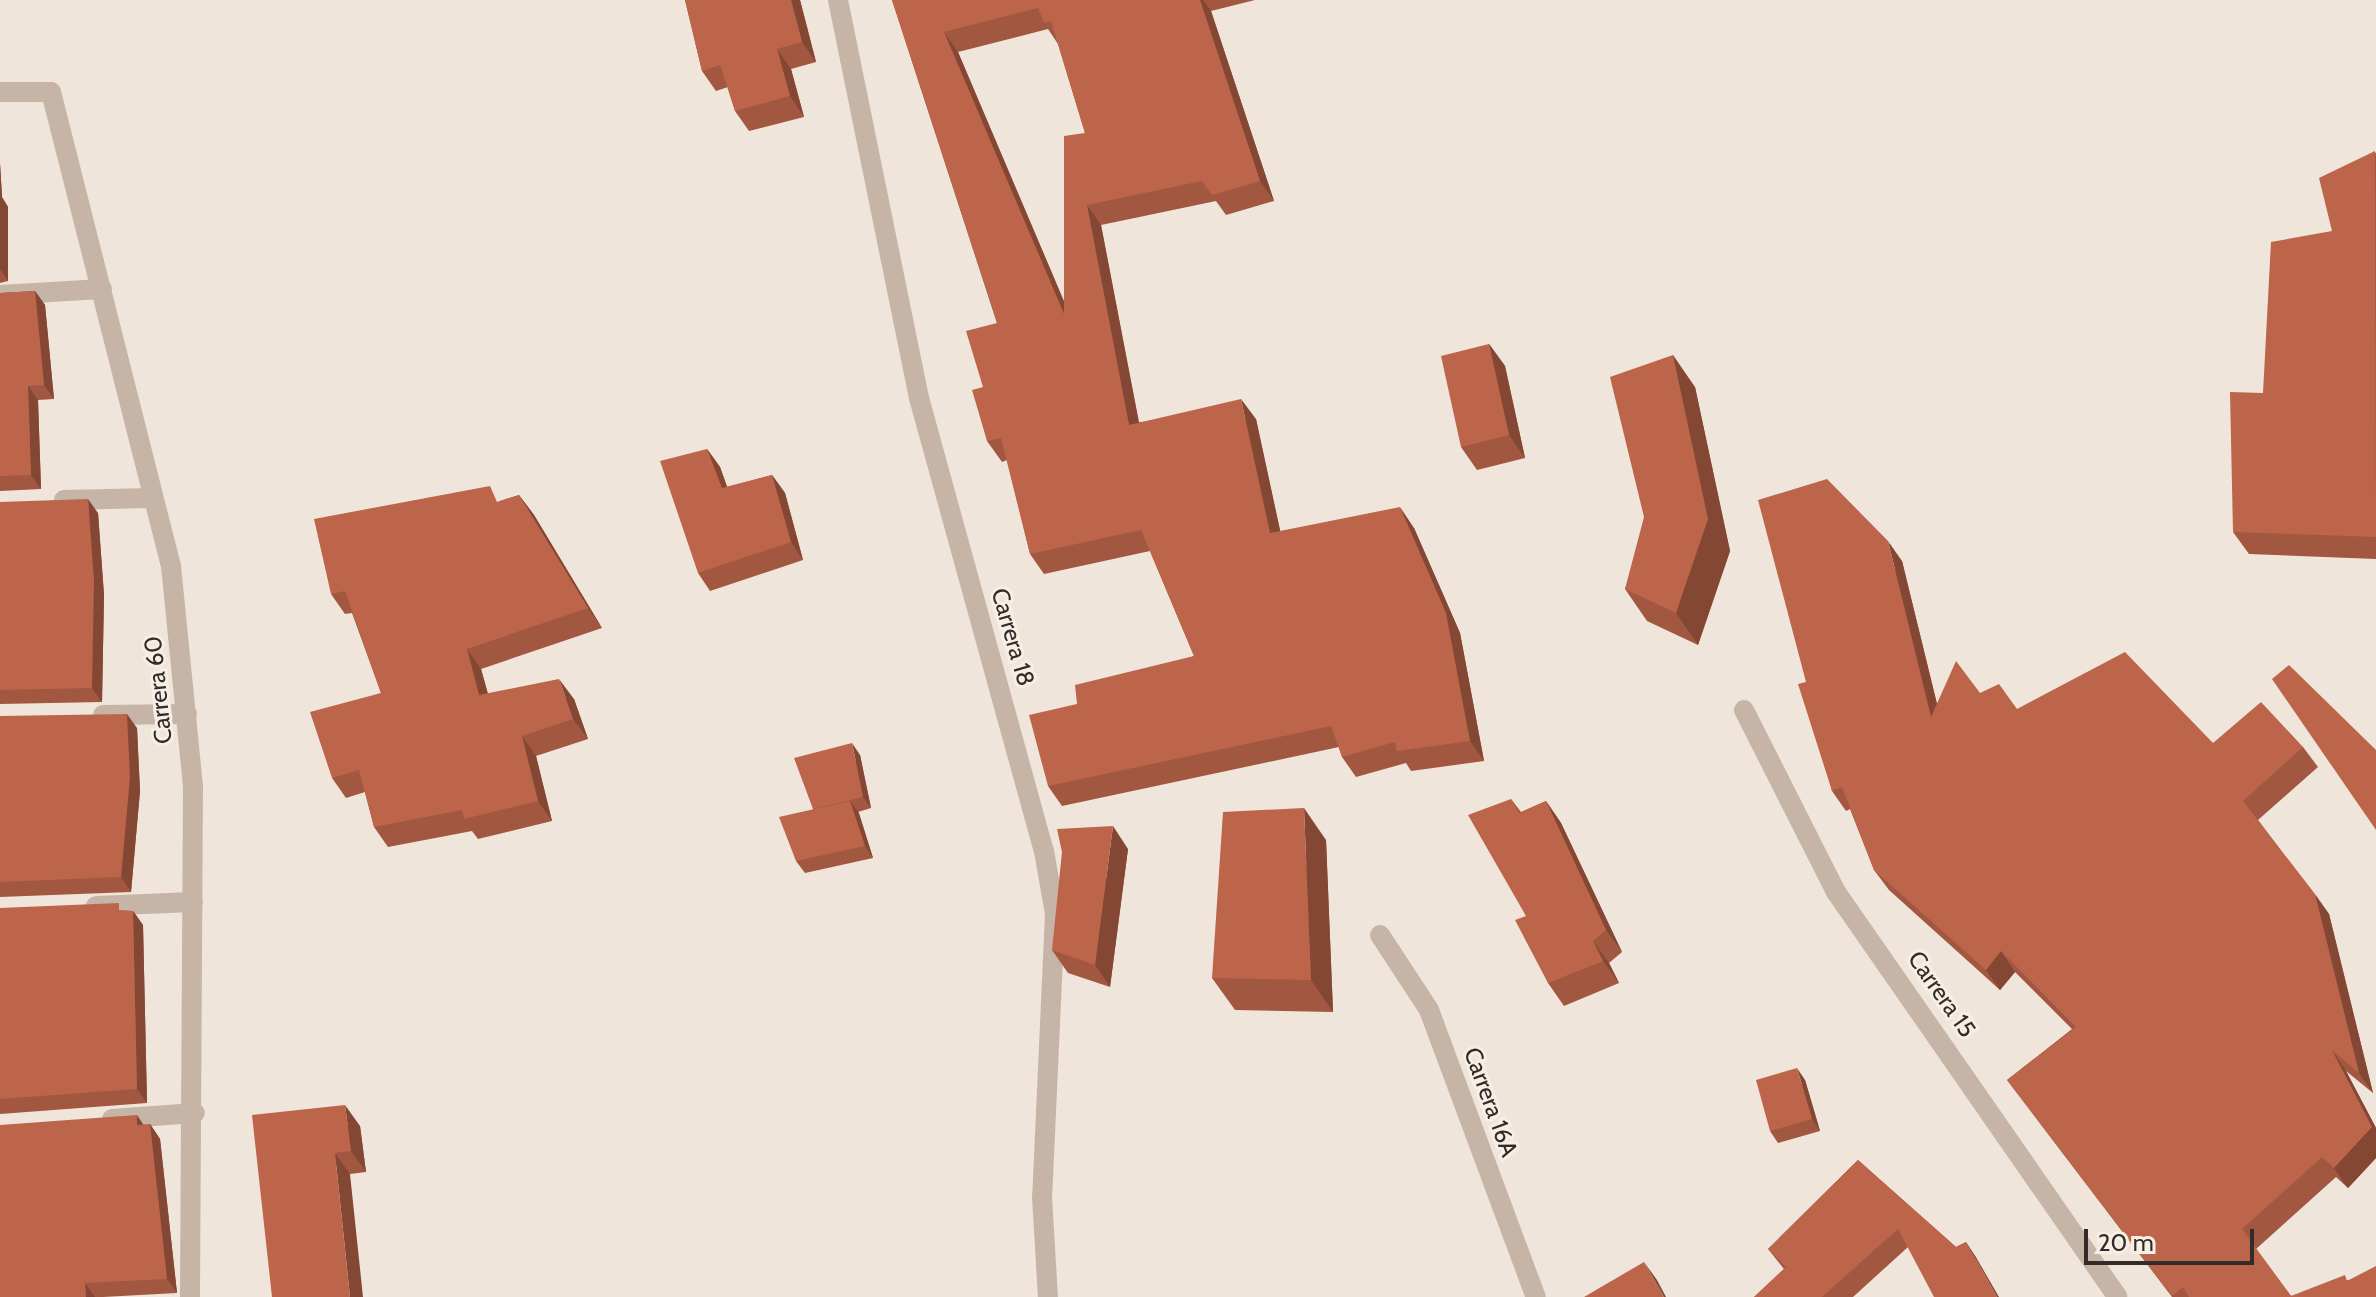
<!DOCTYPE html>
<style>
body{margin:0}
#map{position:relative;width:2376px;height:1297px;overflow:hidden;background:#efe5da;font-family:Cabin,sans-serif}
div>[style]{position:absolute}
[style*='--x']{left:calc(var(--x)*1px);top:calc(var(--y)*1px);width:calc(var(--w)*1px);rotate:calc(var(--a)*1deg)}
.minor>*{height:20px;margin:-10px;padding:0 10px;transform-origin:10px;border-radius:10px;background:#c6b5a7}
.wall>*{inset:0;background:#a25740}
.shaded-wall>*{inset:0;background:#844734}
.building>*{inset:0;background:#bc654b}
span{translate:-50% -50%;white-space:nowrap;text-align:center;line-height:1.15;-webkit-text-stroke:6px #f7efe6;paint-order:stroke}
.street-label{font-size:24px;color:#332b27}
.scale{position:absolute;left:2084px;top:1229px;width:170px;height:36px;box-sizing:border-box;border:4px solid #332b27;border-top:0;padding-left:10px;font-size:24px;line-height:28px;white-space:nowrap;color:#332b27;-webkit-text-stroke:6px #f7efe6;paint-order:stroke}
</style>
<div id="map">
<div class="minor">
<div style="--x:838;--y:0;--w:406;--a:78.5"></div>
<div style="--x:919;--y:398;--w:470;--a:74.6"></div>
<div style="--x:1044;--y:851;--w:64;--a:80.1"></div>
<div style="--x:1055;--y:914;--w:283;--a:92.6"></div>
<div style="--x:1042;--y:1197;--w:100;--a:86.6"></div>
<div style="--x:0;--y:92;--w:51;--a:0"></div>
<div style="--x:51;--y:92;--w:489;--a:75.8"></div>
<div style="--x:171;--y:566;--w:222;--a:84.3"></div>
<div style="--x:193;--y:787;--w:510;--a:90.34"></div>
<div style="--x:0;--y:295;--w:102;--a:-3.4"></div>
<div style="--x:64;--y:500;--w:88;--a:-1.3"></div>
<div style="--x:1744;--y:710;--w:204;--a:63.2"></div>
<div style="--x:1836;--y:892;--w:493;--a:55.2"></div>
<div style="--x:103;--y:715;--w:84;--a:-0.7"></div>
<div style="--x:96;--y:906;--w:97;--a:-2.4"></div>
<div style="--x:1380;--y:935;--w:90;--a:56.8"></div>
<div style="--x:1429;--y:1010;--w:306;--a:69.6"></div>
<div style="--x:112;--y:1119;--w:83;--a:-4.1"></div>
</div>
<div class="wall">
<div style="clip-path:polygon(685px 0,800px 0,816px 62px,791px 69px,804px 117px,749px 131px,735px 111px,728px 87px,716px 91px,702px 71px)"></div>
<div style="clip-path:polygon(evenodd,892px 0,1255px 0,1211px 11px,1274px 201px,1226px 215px,1216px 201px,1101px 225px,1139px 422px,1256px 419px,1280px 531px,1414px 528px,1460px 633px,1484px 761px,1411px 771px,1406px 763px,1356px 777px,1342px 757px,1339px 747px,1062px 806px,1048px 786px,1077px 704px,1194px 656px,1150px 551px,1044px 574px,1030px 554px,1007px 460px,1002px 462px,987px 441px,983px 387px,997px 323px,892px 0,1048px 29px,1058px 44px,1085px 133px,1064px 301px,958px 52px,1048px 29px)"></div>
<div style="clip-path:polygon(2376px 152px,2376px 559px,2249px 554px,2233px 532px,2332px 231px)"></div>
<div style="clip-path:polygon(0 163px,2px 197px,8px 207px,8px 281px,0 283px)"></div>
<div style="clip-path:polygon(35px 291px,45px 305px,54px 399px,38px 400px,41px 489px,0 491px,0 293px)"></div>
<div style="clip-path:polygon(1489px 344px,1505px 366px,1525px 458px,1477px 470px,1461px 447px)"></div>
<div style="clip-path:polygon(1695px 387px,1730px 551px,1698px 645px,1647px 621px,1625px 589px)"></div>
<div style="clip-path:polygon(707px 449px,720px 467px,727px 487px,772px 475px,785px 493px,803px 560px,710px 591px,698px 573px)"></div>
<div style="clip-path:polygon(519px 495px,534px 515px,602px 628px,481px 669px,488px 694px,574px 699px,588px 739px,536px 756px,552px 821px,478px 839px,472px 831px,388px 847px,374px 827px,365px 792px,346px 798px,332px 778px,381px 693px,352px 613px,345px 614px,331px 594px,500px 501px)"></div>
<div style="clip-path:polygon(0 502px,98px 513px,104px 595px,102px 702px,0 704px)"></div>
<div style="clip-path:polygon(1902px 561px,1937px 704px,1980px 693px,2017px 709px,2213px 743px,2303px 747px,2318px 767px,2258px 820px,2329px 914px,2373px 1093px,2346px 1071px,2376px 1128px,2376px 1158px,2348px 1188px,2336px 1177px,2256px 1249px,2291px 1296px,2348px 1280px,2376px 1297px,2172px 1297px,2007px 1080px,2072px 1029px,2015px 972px,2000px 990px,1889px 890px,1874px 870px,1850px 809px,1846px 811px,1832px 791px,1806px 682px)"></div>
<div style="clip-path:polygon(0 716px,137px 728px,140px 791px,131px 892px,0 897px)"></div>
<div style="clip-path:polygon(860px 755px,871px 808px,858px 812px,873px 858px,805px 873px,796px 861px,813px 809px)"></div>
<div style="clip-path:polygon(1511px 799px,1521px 812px,1546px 801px,1561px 823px,1622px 952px,1609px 963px,1619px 983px,1564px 1006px,1548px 983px,1526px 916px)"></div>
<div style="clip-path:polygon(1326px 840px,1333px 1012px,1235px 1010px,1212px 978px)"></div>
<div style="clip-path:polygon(1128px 849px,1110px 987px,1068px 973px,1052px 950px)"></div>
<div style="clip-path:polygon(0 908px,133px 911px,143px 925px,147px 1103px,0 1114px)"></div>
<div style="clip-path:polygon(1805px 1080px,1820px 1131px,1778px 1143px,1770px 1131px)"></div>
<div style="clip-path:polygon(252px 1115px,360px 1126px,366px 1172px,350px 1174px)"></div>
<div style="clip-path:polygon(150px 1124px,160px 1139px,177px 1293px,103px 1297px,0 1297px,143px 1125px)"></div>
<div style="clip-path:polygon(1858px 1160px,1956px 1247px,1966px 1242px,1977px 1259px,1908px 1247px,1853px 1297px,1754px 1297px,1784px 1269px,1768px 1249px)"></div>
</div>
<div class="shaded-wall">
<div style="clip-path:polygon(791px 0,800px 0,816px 62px,802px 42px)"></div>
<div style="clip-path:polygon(1200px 0,1203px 0,1211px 11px,1274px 201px,1260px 181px)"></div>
<div style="clip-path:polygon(944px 32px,958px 52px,1078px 335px,1064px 314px)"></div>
<div style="clip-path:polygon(777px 49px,791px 69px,804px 117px,790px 96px)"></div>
<div style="clip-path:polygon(0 163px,2px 197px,8px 207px,8px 281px,0 269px)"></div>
<div style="clip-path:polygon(1087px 205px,1101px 225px,1143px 445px,1129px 425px)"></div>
<div style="clip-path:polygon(35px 291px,45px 305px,54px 399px,44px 385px)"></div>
<div style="clip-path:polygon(1489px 344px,1505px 366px,1525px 458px,1509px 435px)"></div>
<div style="clip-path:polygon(1673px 355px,1695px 387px,1730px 551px,1698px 645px,1676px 613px)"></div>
<div style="clip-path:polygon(28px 386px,38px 400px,41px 489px,31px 475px)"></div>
<div style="clip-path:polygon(1241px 399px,1256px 419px,1285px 553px,1270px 533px)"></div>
<div style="clip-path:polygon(707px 449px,720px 467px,734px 506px,722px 488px)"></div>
<div style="clip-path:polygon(772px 475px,785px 493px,803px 560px,791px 542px)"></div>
<div style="clip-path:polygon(519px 495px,534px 515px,602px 628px,588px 608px)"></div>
<div style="clip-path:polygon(88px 499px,98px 513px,104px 595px,102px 702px,92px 688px)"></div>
<div style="clip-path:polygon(1400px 507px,1414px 528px,1460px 633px,1484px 761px,1470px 741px)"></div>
<div style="clip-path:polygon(1888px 541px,1902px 561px,1945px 737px,1931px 717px)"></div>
<div style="clip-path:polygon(467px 649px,481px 669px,494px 716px,479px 695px)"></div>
<div style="clip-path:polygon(559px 679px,574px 699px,588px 739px,573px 719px)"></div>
<div style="clip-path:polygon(127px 714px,137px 728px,140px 791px,131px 892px,121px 877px)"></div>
<div style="clip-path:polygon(522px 736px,536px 756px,552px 821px,538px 801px)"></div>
<div style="clip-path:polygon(852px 743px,860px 755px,871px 808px,863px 797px)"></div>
<div style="clip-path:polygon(850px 801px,859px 813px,873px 858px,865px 846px)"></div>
<div style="clip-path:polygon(1546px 801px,1561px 823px,1622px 952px,1606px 930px)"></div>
<div style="clip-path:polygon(1304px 808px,1326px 840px,1333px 1012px,1311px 980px)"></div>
<div style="clip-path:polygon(1113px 826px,1128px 849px,1110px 987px,1095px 965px)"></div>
<div style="clip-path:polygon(2315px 894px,2329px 914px,2373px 1093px,2359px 1073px)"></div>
<div style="clip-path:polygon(133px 911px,143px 925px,147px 1103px,137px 1089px)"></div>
<div style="clip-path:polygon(1593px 941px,1609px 963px,1619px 983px,1603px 961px)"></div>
<div style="clip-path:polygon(2001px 951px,2015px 972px,2000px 990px,1986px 970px)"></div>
<div style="clip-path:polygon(2332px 1050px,2346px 1071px,2376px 1128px,2376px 1158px,2348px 1188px,2334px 1168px)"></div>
<div style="clip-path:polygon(1797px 1068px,1805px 1080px,1820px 1131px,1812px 1119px)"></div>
<div style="clip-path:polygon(345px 1105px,360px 1126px,366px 1172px,351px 1151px)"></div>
<div style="clip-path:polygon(137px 1115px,147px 1130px,137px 1125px)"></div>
<div style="clip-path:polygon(150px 1124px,160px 1139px,177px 1293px,167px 1279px)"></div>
<div style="clip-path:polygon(335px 1153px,350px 1174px,363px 1297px,350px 1297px)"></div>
<div style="clip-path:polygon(1966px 1242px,1977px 1259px,1999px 1297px,1997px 1297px)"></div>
<div style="clip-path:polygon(1644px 1262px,1657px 1280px,1666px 1297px,1664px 1297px)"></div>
<div style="clip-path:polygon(85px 1283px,95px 1297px,86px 1297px)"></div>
</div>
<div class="building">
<div style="clip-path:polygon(685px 0,791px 0,802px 42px,777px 49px,790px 96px,735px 111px,720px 65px,702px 71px)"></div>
<div style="clip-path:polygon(evenodd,892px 0,1200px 0,1260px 181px,1212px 195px,1202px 181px,1087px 205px,1129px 425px,1241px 399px,1270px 533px,1400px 507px,1446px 613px,1470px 741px,1397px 751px,1395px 742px,1342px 757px,1331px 726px,1048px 786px,1029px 715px,1077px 704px,1075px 685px,1194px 656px,1141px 530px,1030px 554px,1001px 438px,987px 441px,972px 390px,983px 387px,966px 331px,997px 323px,892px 0,1038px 8px,1044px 23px,1051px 21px,1085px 133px,1064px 136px,1064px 314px,944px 32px,1038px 8px)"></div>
<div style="clip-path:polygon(2375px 151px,2376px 537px,2233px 532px,2230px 392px,2263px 393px,2271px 242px,2332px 231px,2319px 178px)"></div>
<div style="clip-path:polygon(35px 291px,44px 385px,28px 386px,31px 475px,0 476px,0 293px)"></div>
<div style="clip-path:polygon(1489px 344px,1509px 435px,1461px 447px,1441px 356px)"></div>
<div style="clip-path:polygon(1673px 355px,1708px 519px,1676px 613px,1625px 589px,1644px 517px,1610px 377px)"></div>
<div style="clip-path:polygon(707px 449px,722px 488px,772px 475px,791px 542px,698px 573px,660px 461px)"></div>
<div style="clip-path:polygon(1827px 479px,1888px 541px,1931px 717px,1956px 661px,1980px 693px,1999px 684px,2017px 709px,2125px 652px,2213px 743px,2261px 702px,2303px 747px,2243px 801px,2315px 894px,2359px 1073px,2332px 1050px,2372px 1127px,2334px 1168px,2322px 1157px,2242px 1229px,2291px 1296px,2345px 1275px,2347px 1281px,2376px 1266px,2376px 1297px,2189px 1297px,2183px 1287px,2172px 1296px,2007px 1080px,2076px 1027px,2001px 951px,1986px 970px,1874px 870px,1842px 787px,1832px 791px,1798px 684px,1806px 682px,1758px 500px)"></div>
<div style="clip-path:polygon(490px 486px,497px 502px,519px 495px,588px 608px,467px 649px,479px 695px,559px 679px,573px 719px,522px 736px,538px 801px,464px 819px,462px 810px,374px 827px,359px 770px,332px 778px,310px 712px,381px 693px,345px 591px,331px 594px,314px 519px)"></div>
<div style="clip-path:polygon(88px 499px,94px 580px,92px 688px,0 690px,0 502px)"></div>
<div style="clip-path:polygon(2289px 665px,2376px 750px,2376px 830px,2272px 679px)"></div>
<div style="clip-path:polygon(127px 714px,130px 777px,121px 877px,0 882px,0 716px)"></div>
<div style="clip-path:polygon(852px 743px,863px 797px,813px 809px,794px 758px)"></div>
<div style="clip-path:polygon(1511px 799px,1519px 813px,1546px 801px,1606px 930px,1593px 941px,1603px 961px,1548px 983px,1515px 920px,1526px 916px,1468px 815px)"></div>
<div style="clip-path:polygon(850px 801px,865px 846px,796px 861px,779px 817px)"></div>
<div style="clip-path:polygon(1304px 808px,1311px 980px,1212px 978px,1223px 812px)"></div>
<div style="clip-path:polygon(1113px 826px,1095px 965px,1052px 950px,1062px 852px,1057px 829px)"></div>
<div style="clip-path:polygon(119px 903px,119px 910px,133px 911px,137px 1089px,0 1099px,0 908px)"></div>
<div style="clip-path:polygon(1797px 1068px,1812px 1119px,1770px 1131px,1756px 1080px)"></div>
<div style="clip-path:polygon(345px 1105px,351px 1151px,335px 1153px,350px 1297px,272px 1297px,252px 1115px)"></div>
<div style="clip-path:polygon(137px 1115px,137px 1125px,150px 1124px,167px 1279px,85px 1283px,86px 1297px,0 1297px,0 1125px)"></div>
<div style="clip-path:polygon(1858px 1160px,1956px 1247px,1966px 1242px,1997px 1297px,1934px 1297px,1898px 1229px,1822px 1297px,1754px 1297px,1786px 1267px,1768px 1249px)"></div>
<div style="clip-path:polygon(1644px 1262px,1664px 1297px,1584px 1297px)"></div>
</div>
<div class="street-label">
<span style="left:1013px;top:637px;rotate:74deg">Carrera 18</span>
<span style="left:158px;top:690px;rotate:-96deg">Carrera 60</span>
<span style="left:1942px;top:994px;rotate:55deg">Carrera 15</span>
<span style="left:1491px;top:1102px;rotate:70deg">Carrera 16A</span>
</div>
<div class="scale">20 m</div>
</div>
